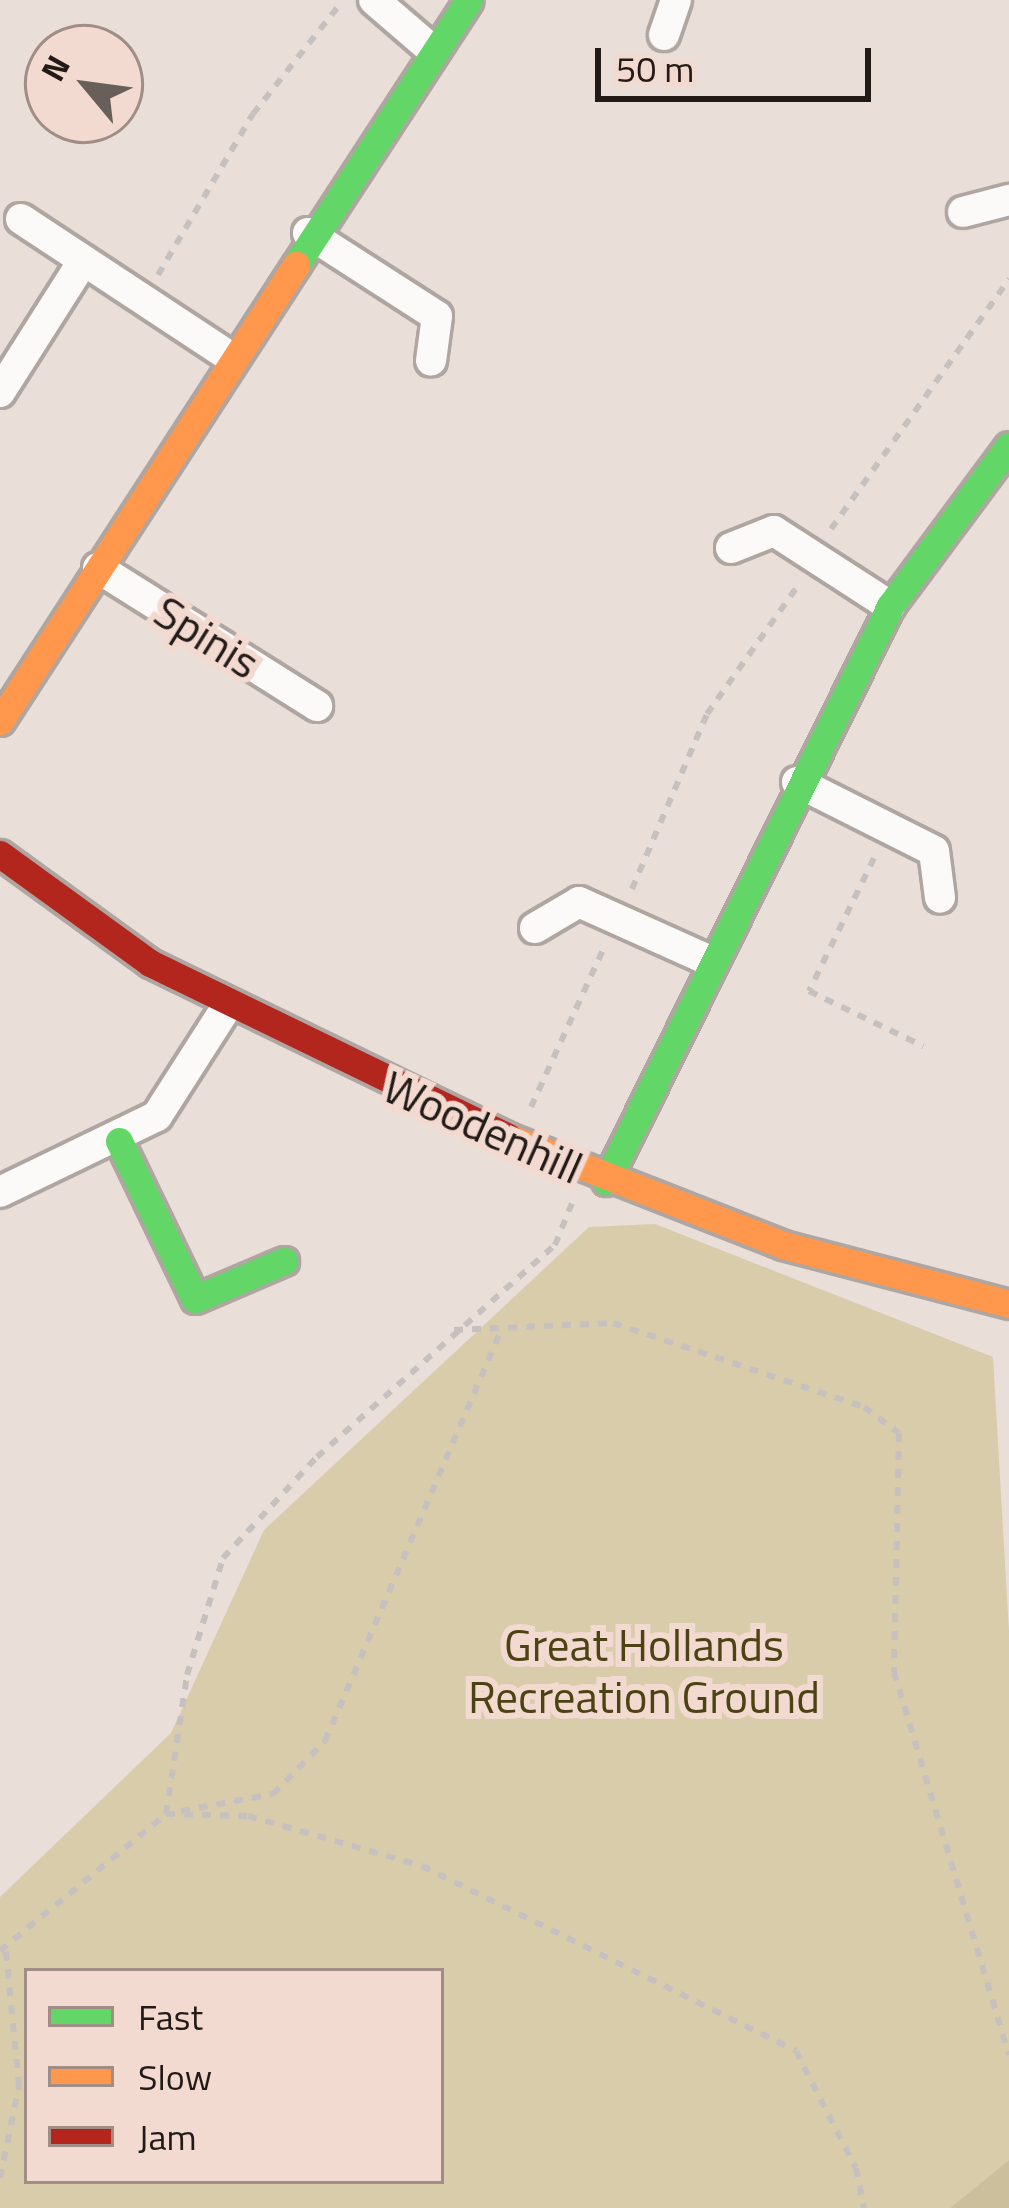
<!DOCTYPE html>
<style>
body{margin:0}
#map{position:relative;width:1009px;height:2208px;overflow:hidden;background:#eaded8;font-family:"Titillium Web",sans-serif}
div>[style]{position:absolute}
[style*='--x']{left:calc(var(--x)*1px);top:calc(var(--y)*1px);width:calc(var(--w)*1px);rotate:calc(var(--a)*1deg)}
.green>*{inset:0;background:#d8ccab}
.forest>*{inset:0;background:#cbbf9c}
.path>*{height:6px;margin-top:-3px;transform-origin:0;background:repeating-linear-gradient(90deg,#c6c1bf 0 9px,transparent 0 18px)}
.roads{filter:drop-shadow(3px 0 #afa6a1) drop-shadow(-3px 0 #afa6a1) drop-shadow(0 3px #afa6a1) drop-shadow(0 -3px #afa6a1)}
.street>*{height:30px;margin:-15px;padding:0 15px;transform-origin:15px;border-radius:15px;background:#fcfaf9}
.fast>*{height:27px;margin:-13.5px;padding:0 13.5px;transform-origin:13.5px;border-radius:13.5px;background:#63d668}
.slow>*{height:27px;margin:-13.5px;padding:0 13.5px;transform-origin:13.5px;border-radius:13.5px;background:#ff974d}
.jam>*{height:27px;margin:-13.5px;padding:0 13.5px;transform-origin:13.5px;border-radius:13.5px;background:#b3261e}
span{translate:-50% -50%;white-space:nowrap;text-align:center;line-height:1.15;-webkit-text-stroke:12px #f2dad0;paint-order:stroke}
.street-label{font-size:45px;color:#221a16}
.park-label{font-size:45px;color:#4c4213}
.legend{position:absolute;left:24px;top:1968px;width:420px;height:216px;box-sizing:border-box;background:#f2dad0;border:3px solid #9f8d86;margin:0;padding:15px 21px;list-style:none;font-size:36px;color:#221a16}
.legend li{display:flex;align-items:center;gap:24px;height:60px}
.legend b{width:60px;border:3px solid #9f8d86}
.north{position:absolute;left:24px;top:24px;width:120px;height:120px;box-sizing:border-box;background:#f2dad0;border:3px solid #9f8d86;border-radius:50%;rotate:299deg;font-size:33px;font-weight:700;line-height:48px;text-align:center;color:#221a16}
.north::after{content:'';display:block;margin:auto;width:42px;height:54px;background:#685f5a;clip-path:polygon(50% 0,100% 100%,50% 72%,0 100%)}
.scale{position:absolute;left:595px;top:48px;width:276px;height:54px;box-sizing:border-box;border:6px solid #221a16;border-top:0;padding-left:15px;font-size:36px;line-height:42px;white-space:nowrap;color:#221a16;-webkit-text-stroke:9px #f2dad0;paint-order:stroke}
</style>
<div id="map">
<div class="green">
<div style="clip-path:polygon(evenodd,655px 1224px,993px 1357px,1009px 1632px,1009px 2160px,950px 2208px,0 2208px,0 1897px,171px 1733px,264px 1530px,589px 1227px,655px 1224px,27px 1971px,441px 1971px,441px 2181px,27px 2181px,27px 1971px)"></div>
</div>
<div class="forest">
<div style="clip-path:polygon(1009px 2160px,1009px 2208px,950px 2208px)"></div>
</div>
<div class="path">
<div style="--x:158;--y:275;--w:187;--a:-59.5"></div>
<div style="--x:253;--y:114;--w:142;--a:-51.6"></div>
<div style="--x:831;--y:529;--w:307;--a:-54.5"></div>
<div style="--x:874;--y:858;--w:148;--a:116"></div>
<div style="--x:809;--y:991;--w:127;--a:25.8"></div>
<div style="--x:632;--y:889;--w:190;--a:-66.8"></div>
<div style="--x:707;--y:714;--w:156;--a:-54.7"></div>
<div style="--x:531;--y:1107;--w:173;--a:-65.4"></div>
<div style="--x:454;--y:1330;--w:159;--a:-2.5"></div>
<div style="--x:613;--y:1323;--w:265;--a:18.5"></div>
<div style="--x:864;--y:1407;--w:44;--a:36.6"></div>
<div style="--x:899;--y:1433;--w:239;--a:91.2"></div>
<div style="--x:894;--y:1672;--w:400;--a:73.3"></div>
<div style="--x:181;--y:1811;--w:94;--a:-10.5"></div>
<div style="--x:273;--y:1794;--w:74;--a:-45.5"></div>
<div style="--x:325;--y:1741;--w:449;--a:-66.8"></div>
<div style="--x:166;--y:1814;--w:82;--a:1.4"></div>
<div style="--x:248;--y:1816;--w:181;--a:16"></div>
<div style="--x:422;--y:1866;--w:417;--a:26.3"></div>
<div style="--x:796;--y:2051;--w:131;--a:62.9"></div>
<div style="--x:856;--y:2168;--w:41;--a:78.7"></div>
<div style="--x:0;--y:1951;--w:215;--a:-39.5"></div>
<div style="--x:166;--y:1814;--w:141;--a:-81.4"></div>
<div style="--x:187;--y:1675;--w:122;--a:-72.9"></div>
<div style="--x:223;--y:1558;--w:138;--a:-47.1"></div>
<div style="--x:317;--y:1457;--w:319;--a:-41.7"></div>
<div style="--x:555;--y:1245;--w:45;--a:-68"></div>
<div style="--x:0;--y:2178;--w:94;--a:-78.3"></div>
<div style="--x:19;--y:2086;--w:137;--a:-95.5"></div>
</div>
<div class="roads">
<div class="street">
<div style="--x:374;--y:0;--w:75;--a:40.7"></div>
<div style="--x:664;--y:35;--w:37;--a:-71"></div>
<div style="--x:963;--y:212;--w:48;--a:-14.6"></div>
<div style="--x:21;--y:219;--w:250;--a:33.4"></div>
<div style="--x:308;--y:233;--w:153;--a:32.8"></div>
<div style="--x:437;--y:316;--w:45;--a:97.6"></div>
<div style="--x:0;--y:392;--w:155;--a:-57.6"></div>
<div style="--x:731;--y:548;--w:46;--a:-21.6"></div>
<div style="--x:774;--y:531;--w:138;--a:32.9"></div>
<div style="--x:98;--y:568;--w:259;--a:32.2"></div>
<div style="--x:797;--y:782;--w:153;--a:26.7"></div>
<div style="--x:934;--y:851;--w:47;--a:82.7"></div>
<div style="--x:535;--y:928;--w:51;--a:-30.6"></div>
<div style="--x:579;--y:902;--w:144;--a:24.2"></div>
<div style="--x:0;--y:1192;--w:174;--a:-25.8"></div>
<div style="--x:157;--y:1116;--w:132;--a:-57.4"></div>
</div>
<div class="fast">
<div style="--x:296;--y:265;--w:316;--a:-56.9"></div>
<div style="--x:119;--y:1141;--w:175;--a:64.3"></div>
<div style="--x:195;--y:1299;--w:97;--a:-23.1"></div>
<div style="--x:606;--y:1181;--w:641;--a:-63.71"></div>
<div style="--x:890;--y:606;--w:199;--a:-53.4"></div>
</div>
<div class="slow">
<div style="--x:0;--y:721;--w:544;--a:-57.01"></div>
<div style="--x:508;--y:1137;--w:295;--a:21.4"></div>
<div style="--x:783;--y:1245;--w:234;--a:14.6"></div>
</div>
<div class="jam">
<div style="--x:0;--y:854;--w:185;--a:36"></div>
<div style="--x:150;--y:963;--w:398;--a:25.9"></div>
</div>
</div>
<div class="street-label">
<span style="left:207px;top:637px;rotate:32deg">Spinis</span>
<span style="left:483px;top:1127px;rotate:24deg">Woodenhill</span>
</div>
<div class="park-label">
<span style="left:644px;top:1671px">Great Hollands<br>Recreation Ground</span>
</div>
<ul class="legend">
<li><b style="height:15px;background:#63d668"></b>Fast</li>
<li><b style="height:15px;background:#ff974d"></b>Slow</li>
<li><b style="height:15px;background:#b3261e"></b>Jam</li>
</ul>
<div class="north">N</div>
<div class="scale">50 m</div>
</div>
